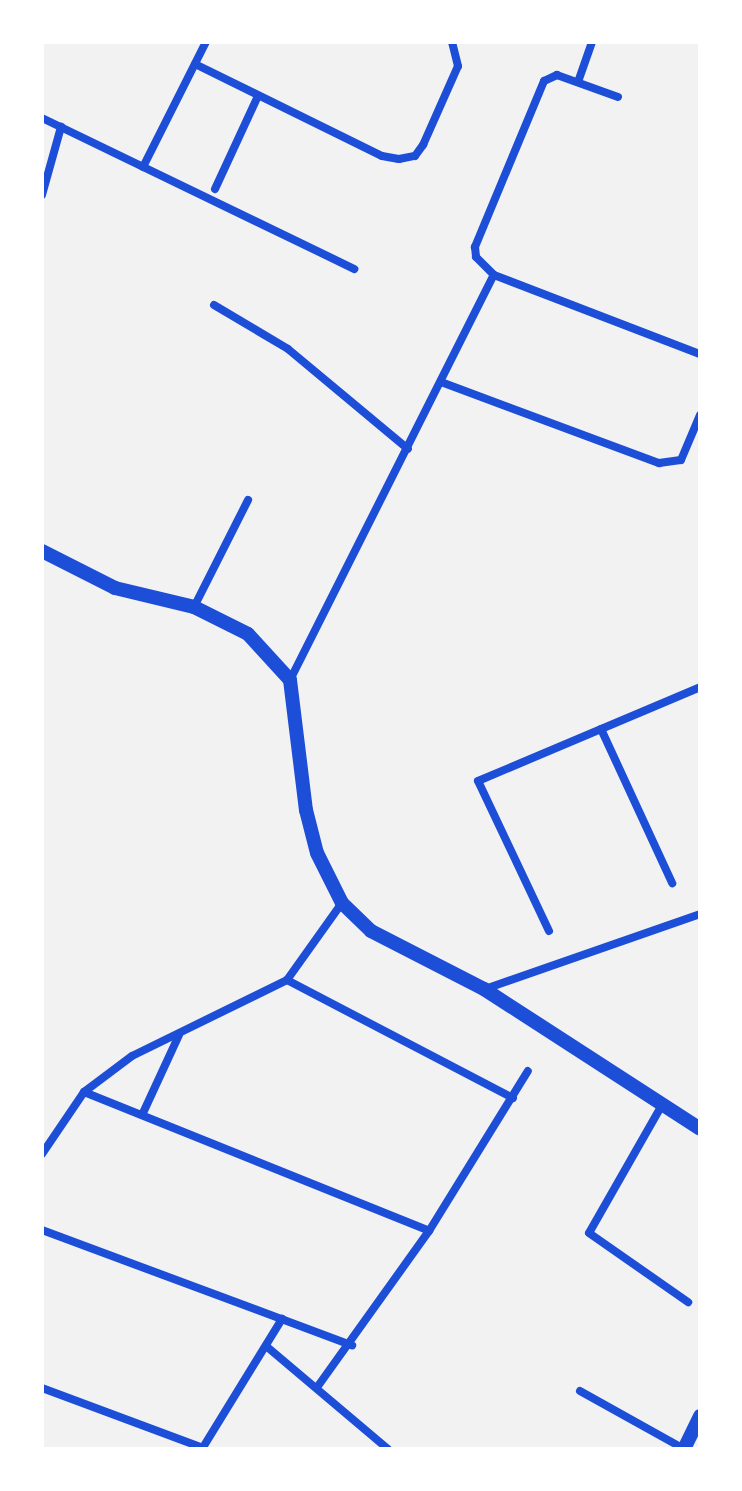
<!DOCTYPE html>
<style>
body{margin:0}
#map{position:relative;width:742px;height:1491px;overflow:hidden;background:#f2f2f2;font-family:"Fira Sans Condensed",sans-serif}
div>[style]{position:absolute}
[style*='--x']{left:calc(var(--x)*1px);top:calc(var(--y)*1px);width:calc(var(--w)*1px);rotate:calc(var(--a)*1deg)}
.minor>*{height:8px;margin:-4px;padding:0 4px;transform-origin:4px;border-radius:4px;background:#1d4ed8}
.tertiary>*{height:14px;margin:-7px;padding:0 7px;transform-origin:7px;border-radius:7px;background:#1d4ed8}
span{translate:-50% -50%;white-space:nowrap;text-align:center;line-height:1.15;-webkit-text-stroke:6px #fff;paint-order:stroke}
.frame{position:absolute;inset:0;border:44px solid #fff;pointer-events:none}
</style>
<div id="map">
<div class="minor">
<div style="--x:195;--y:64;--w:208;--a:26.2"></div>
<div style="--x:382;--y:156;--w:17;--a:10"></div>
<div style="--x:399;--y:159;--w:16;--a:-11"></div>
<div style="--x:415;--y:156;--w:14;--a:-54"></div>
<div style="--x:423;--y:145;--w:86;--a:-66.1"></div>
<div style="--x:458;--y:66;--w:25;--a:-104"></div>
<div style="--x:578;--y:82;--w:42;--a:-70.7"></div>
<div style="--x:618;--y:97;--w:65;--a:-160.2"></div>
<div style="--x:557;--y:75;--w:14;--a:155"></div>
<div style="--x:544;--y:81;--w:180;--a:112.6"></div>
<div style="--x:475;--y:247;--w:10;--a:84"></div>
<div style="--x:476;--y:257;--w:25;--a:45"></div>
<div style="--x:494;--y:275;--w:221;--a:21"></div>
<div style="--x:42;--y:118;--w:347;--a:25.8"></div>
<div style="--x:143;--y:167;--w:140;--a:-63.3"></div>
<div style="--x:215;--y:189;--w:102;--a:-65.2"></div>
<div style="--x:42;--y:195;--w:71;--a:-74.4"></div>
<div style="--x:214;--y:305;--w:86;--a:30.7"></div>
<div style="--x:288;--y:349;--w:156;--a:39.8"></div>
<div style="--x:441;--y:382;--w:233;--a:20.4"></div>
<div style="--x:659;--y:463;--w:22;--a:-8"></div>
<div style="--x:681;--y:460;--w:49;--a:-67.1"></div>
<div style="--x:194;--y:607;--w:120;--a:-63.2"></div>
<div style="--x:290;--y:680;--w:453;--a:-63.3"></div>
<div style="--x:601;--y:729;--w:170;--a:65.2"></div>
<div style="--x:549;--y:931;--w:166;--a:-115.3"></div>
<div style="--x:478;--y:781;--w:241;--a:-22.9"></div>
<div style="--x:287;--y:980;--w:255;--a:27.6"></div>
<div style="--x:485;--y:989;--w:228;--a:-19.2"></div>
<div style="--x:84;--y:1092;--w:372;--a:21.9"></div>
<div style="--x:662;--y:1105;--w:147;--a:119.7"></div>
<div style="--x:589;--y:1233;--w:121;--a:34.9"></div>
<div style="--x:143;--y:1113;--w:86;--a:-65.2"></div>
<div style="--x:42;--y:1154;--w:75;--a:-55.9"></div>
<div style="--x:84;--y:1092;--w:60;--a:-36.9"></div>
<div style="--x:132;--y:1056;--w:173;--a:-26.1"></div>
<div style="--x:287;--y:980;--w:95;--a:-54.5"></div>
<div style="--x:42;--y:1230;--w:331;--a:20.4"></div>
<div style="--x:266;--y:1346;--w:160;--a:40.2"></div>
<div style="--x:318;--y:1386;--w:191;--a:-54.4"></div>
<div style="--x:429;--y:1231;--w:188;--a:-58.3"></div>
<div style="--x:42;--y:1388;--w:172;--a:20.4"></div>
<div style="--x:580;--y:1391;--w:119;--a:29.1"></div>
<div style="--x:202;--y:1449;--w:153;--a:-58.4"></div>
</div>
<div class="tertiary">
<div style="--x:42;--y:551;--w:82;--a:26.9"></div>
<div style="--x:115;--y:588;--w:81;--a:13.5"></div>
<div style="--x:194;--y:607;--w:60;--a:26.6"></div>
<div style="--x:248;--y:634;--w:62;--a:47.6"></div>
<div style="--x:290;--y:680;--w:131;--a:83"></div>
<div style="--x:306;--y:810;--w:44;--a:75.7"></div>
<div style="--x:317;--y:853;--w:56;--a:63.4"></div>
<div style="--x:342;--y:903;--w:40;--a:44"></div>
<div style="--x:371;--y:931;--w:127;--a:27.2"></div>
<div style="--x:484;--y:989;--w:257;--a:32.9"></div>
<div style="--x:684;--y:1449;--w:37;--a:-64"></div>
</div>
<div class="frame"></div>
</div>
